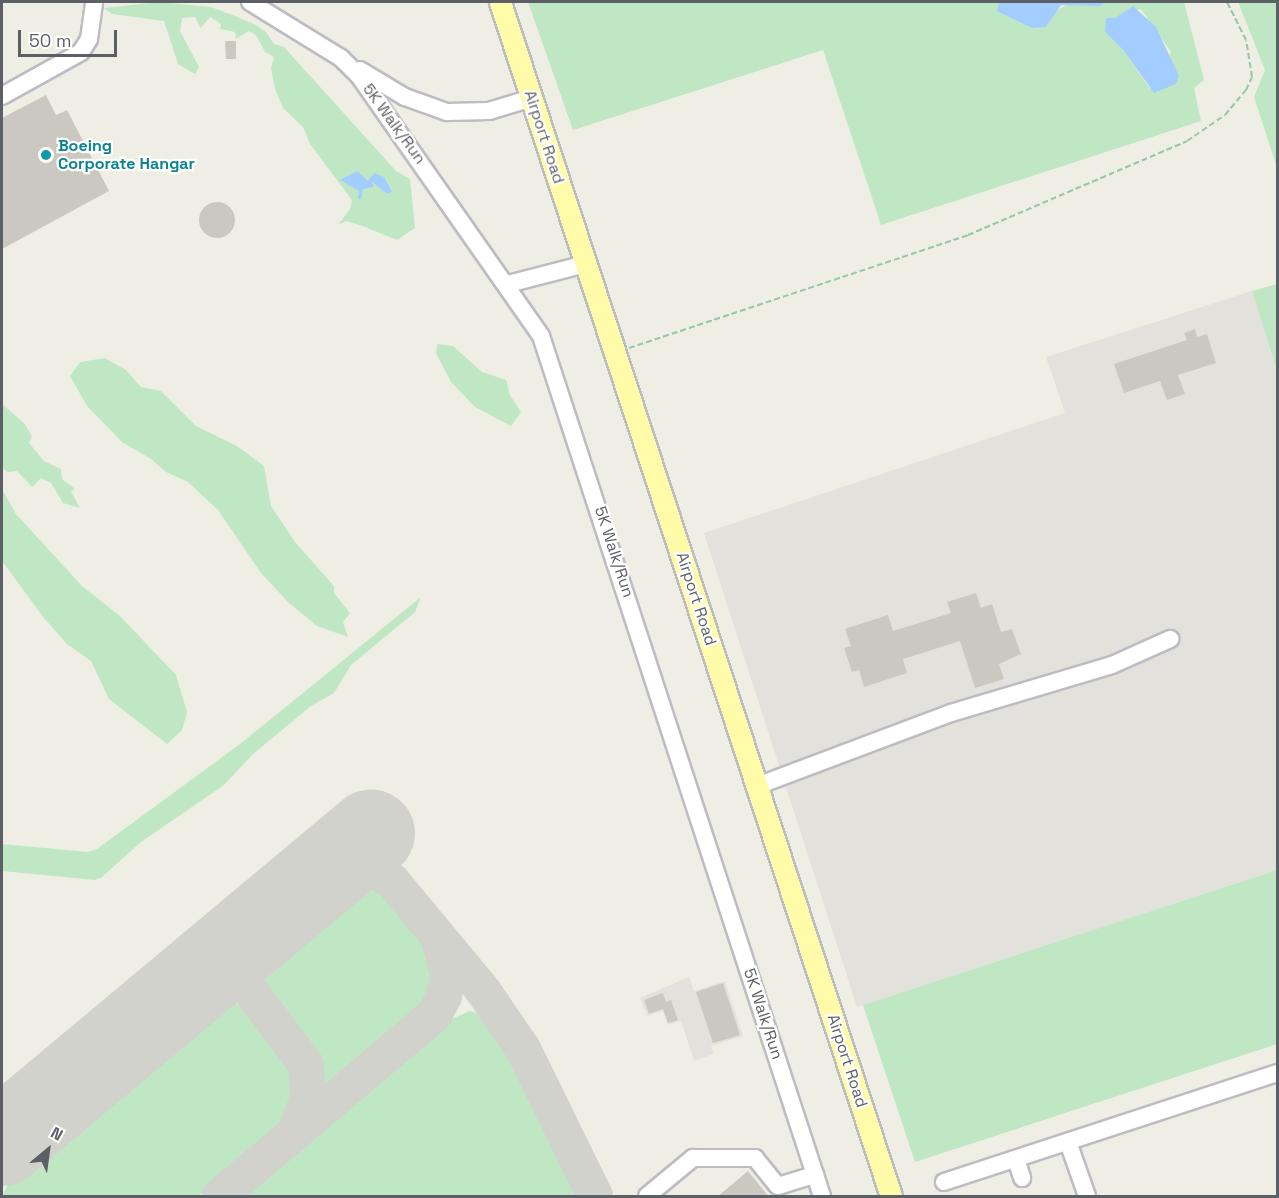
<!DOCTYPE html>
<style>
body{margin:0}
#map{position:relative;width:1279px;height:1198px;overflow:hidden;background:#efeee4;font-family:"Space Grotesk",sans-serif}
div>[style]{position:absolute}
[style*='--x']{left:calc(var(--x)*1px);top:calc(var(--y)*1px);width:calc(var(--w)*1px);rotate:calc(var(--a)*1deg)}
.industrial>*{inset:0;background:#e3e1dc}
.green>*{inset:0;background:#c0e7c4}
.water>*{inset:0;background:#a4cdff}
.taxiway>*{height:36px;margin:-18px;padding:0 18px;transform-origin:18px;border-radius:18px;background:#d2d2cd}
.runway>*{height:88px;margin:-44px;padding:0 44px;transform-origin:44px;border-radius:44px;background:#d2d2cd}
.building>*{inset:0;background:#cac8c1}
.round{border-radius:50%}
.path>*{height:2px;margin-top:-1px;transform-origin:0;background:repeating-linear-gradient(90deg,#98c6aa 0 6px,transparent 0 9px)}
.roads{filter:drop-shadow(2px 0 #bcbdc3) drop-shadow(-2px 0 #bcbdc3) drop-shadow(0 2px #bcbdc3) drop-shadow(0 -2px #bcbdc3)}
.minor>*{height:16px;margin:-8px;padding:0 8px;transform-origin:8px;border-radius:8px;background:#fff}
.major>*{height:21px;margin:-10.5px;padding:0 10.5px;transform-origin:10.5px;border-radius:10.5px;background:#fffba9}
.dots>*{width:16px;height:16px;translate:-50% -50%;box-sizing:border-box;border:3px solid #fff;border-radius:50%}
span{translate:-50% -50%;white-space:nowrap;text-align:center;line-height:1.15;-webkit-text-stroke:4.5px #fff;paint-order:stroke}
.street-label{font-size:16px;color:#5c5f65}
.culture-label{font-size:16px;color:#0d838f;font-weight:700}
.left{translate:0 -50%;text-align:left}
.frame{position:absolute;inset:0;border:3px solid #5c5f65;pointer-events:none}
.north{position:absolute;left:18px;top:1120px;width:60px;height:60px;-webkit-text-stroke:4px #fff;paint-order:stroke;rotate:29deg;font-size:16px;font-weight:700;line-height:24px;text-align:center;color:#5c5f65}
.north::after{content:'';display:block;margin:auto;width:21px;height:27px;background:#5c5f65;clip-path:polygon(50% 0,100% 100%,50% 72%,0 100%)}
.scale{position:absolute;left:18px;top:30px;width:99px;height:27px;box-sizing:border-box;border:3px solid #5c5f65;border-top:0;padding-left:8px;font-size:18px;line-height:21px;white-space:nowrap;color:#5c5f65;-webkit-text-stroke:4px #fff;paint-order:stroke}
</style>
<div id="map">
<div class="industrial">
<div style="clip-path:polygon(1252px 291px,1278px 370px,1277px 870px,857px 1007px,704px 533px,1065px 413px,1046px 357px)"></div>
<div style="clip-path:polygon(689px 977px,694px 991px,725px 981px,743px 1036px,711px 1046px,714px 1054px,694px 1061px,681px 1021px,668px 1025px,663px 1011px,647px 1016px,640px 998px)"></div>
</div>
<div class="green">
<div style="clip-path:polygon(159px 2px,211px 7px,230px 14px,254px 24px,266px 32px,274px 44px,284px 47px,396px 171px,410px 179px,415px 228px,397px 240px,360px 225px,346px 221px,338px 225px,350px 209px,352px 200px,310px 144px,303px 127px,283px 108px,275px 89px,271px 68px,274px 57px,265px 52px,256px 35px,249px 31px,236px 39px,235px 32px,220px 29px,221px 24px,210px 17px,201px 28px,195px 17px,182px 18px,180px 31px,199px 67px,195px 74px,178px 64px,164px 21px,112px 14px,104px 8px)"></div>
<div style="clip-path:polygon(evenodd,528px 2px,999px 2px,998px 11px,1046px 27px,1055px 12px,1069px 3px,1101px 6px,1104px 2px,1184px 2px,1204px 80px,1194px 88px,1201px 121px,881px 225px,823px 50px,573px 130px,528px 2px,1141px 9px,1171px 52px,1150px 89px,1124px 51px,1105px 32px,1131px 10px,1141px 9px)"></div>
<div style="clip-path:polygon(1238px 2px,1277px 2px,1277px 168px,1254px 97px,1265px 70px)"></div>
<div style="clip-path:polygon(1277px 284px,1278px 284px,1277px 370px,1252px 291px)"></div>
<div style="clip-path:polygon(437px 344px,453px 346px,482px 372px,506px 380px,510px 395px,521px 412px,511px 426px,475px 407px,451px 382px,436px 353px)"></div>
<div style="clip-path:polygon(105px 358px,126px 370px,141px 387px,161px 391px,196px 426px,237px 446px,264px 466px,271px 506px,295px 542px,334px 586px,334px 593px,350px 613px,343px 622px,348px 637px,317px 626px,288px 602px,261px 573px,218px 510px,188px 482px,166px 472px,151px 459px,122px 442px,87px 406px,70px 376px,80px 362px)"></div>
<div style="clip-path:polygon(2px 404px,24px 423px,32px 436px,29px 443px,44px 461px,61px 469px,62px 479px,75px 489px,71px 491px,80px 508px,63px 503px,51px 483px,41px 478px,32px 487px,17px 471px,8px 472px,2px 468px)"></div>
<div style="clip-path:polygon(2px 489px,16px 514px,82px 586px,120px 616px,176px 675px,187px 712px,182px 730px,167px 744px,109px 699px,91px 661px,67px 644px,44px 618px,2px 561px)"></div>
<div style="clip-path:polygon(421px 597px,415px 612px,351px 665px,334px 693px,311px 706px,253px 754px,224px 785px,141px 842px,102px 877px,95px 880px,2px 871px,2px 844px,88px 852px,97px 849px,240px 744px)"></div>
<div style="clip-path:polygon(1277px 870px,1277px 1044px,915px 1162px,863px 1005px)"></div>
<div style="clip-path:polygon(363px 884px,383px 888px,421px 933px,434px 955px,434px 983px,423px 1011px,321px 1096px,321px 1071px,316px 1054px,264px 988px,264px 970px,269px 959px)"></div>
<div style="clip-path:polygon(229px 1001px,245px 1007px,297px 1075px,294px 1107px,283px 1126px,199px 1196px,2px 1196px,14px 1173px,212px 1006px)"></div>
<div style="clip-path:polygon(470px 1011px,485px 1016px,502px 1038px,572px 1177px,578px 1196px,238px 1196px,449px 1020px)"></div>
</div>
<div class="water">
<div style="clip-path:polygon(999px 2px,1104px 2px,1101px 6px,1061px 5px,1046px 27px,1032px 28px,997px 11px)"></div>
<div style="clip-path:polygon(1133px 6px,1156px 27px,1179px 76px,1176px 84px,1154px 93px,1124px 51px,1105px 32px,1106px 18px,1115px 18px)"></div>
<div style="clip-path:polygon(357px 171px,368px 181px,374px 173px,384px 177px,392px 192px,387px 194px,371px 181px,374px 187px,363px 189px,361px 199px,358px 199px,359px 191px,340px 180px)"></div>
</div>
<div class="taxiway">
<div style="--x:337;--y:863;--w:41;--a:12.7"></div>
<div style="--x:377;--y:872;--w:17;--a:31"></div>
<div style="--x:392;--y:881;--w:144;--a:50.3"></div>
<div style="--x:484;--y:992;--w:69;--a:55.6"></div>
<div style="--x:523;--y:1049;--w:164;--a:63.9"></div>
<div style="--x:224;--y:956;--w:136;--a:53"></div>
<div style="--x:306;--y:1065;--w:34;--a:87"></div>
<div style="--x:308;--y:1099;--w:37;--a:112"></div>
<div style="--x:220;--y:1196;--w:280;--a:-40.2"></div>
<div style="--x:434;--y:1015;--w:21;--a:-62"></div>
<div style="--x:444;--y:996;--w:21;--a:-79"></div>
<div style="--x:448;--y:975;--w:37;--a:-104"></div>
</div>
<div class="runway">
<div style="--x:2;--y:1142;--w:481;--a:-39.9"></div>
</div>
<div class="building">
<div style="clip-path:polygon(225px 41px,236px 41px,236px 59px,226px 59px)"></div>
<div style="clip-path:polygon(46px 95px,56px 115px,67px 110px,109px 191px,2px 249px,2px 118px)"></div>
<div class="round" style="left:199px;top:202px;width:36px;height:36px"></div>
<div style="clip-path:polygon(1195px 329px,1197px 337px,1207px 334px,1216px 363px,1178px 375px,1185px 394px,1167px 400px,1160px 381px,1124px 393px,1114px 364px,1187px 340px,1184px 333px)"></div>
<div style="clip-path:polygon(976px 593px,981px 608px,992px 604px,1001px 632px,1012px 629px,1021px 654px,999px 664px,1004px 679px,975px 688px,960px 641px,903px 659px,907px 673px,864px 687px,859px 670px,852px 672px,844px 648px,851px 646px,845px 629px,888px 615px,893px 631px,951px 613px,947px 602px)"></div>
<div style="clip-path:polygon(723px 983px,740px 1035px,713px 1043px,696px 992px)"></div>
<div style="clip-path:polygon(663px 993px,666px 1002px,671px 1000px,678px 1020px,668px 1023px,663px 1009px,649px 1014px,644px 1000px)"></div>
<div style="clip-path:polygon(748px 1171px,769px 1197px,717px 1197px)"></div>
</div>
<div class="path">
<div style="--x:629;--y:348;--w:357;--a:-18.4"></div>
<div style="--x:968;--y:235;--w:238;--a:-23.2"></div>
<div style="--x:1187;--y:141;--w:46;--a:-34.4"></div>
<div style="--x:1225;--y:115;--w:33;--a:-50"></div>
<div style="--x:1246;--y:90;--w:14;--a:-65"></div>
<div style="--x:1252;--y:77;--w:37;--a:-99"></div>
<div style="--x:1246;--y:40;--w:42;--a:-116.6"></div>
</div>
<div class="roads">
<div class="minor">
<div style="--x:250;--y:2;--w:107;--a:31.6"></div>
<div style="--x:341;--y:58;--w:25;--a:45"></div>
<div style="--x:359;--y:76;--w:317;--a:55"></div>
<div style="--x:541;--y:336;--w:905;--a:71.91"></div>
<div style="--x:360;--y:70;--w:52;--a:31"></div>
<div style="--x:405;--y:97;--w:45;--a:19.7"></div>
<div style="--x:447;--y:112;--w:42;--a:-1.4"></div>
<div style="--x:489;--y:111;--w:45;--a:-16.8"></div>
<div style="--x:2;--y:96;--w:90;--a:-29.1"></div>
<div style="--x:81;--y:52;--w:15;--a:-58"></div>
<div style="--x:89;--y:39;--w:37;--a:-82"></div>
<div style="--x:508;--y:284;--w:81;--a:-14.4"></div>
<div style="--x:757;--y:786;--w:207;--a:-20.6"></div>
<div style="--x:951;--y:713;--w:168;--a:-16.6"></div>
<div style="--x:1112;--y:665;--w:64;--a:-24.1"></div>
<div style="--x:1068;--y:1142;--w:57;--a:70.6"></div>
<div style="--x:1016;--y:1159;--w:20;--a:72"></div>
<div style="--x:944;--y:1182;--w:351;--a:-18.1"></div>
<div style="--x:647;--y:1196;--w:60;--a:-39.6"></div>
<div style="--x:693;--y:1158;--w:62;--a:0"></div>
<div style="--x:755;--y:1158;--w:36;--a:51"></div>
<div style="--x:778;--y:1186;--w:39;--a:-17"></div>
</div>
<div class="major">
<div style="--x:500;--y:2;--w:1256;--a:71.87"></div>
</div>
</div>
<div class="dots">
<div style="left:46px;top:155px;background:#0f9aa8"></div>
</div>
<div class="street-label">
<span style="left:394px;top:124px;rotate:54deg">5K Walk/Run</span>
<span style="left:544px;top:137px;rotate:72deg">Airport Road</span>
<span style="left:614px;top:552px;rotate:72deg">5K Walk/Run</span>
<span style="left:696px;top:599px;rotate:72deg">Airport Road</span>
<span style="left:763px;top:1014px;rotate:72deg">5K Walk/Run</span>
<span style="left:847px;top:1061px;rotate:72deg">Airport Road</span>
</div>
<div class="culture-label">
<span class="left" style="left:58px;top:155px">Boeing<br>Corporate Hangar</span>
</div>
<div class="frame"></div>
<div class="north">N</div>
<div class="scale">50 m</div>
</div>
